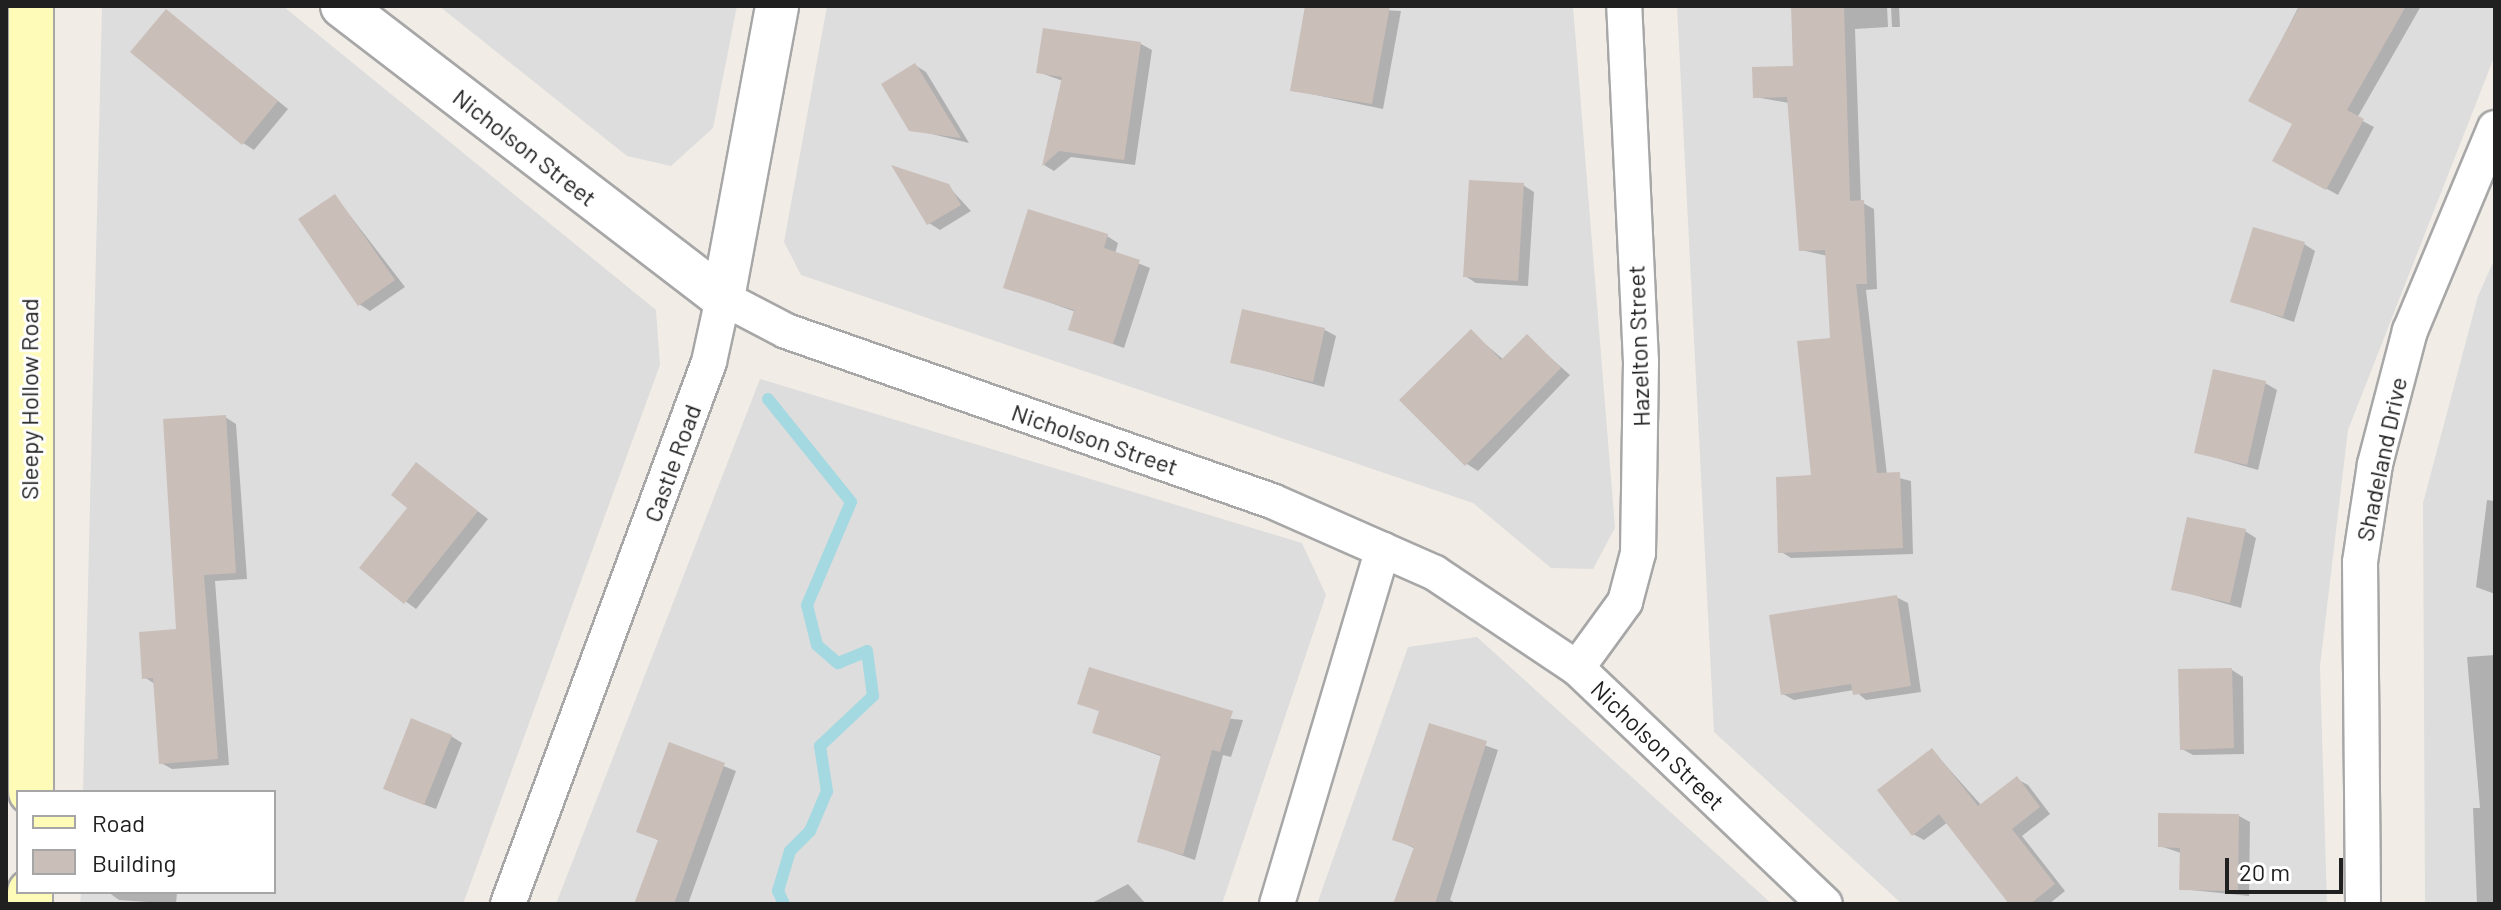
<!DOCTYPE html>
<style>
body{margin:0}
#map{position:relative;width:2501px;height:910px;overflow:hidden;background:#f1ede6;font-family:Barlow,sans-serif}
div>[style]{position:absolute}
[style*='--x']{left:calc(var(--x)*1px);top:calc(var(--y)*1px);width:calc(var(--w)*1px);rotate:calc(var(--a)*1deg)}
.residential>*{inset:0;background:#dedddd}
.shadow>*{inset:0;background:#0003}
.stream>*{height:12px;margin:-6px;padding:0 6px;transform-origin:6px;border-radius:6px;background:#a4d9e1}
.building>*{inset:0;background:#cabeb9}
.roads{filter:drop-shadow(2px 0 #a7a7a7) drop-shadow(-2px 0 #a7a7a7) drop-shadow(0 2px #a7a7a7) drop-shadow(0 -2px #a7a7a7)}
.minor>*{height:34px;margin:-17px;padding:0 17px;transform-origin:17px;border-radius:17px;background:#fff}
.tertiary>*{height:42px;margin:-21px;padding:0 21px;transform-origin:21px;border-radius:21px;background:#fff}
.secondary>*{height:44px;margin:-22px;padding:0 22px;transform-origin:22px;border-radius:22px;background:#fefab8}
span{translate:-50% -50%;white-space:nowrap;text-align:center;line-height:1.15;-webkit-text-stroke:6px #fff;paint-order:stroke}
.street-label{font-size:24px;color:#202020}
.frame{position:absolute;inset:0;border:8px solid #202020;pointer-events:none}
.legend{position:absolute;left:16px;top:790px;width:260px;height:104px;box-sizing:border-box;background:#fff;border:2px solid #a6a6a6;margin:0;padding:10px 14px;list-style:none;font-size:24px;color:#202020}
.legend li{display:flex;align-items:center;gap:16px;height:40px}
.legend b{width:40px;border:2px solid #a6a6a6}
.scale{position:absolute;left:2225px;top:858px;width:118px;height:36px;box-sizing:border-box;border:4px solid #202020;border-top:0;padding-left:10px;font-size:24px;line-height:28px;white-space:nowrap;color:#202020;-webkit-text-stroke:6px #fff;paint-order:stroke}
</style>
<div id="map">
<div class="residential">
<div style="clip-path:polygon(102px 6px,283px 6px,656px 310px,660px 365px,463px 904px,80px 904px,81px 892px,274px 892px,274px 792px,83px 792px)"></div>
<div style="clip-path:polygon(439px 6px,737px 6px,713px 128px,671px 166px,627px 156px)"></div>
<div style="clip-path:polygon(827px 6px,1573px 6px,1615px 528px,1593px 569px,1551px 568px,1473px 503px,801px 275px,784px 242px)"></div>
<div style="clip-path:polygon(1677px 6px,2495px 6px,2495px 55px,2348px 430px,2320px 666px,2327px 904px,1902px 904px,1714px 732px)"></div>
<div style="clip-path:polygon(2495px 258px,2495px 904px,2425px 904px,2423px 503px,2478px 296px)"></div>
<div style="clip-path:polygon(760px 379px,1302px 543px,1326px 595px,1222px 904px,556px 904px)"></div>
<div style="clip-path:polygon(1477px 637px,1772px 904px,1317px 904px,1408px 647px)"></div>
</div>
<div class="shadow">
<div style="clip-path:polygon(1307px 6px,1401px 11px,1383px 109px,1292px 90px)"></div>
<div style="clip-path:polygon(1793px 6px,1887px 6px,1888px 27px,1855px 29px,1861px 202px,1874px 209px,1877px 289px,1866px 290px,1887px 475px,1911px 481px,1913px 554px,1791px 558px,1780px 551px,1814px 477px,1832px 339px,1828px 256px,1801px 250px,1789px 103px,1755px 97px,1795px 68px)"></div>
<div style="clip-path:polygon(1891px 6px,1899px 6px,1900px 27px,1892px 27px)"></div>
<div style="clip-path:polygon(2299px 6px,2421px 6px,2357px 118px,2374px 127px,2338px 195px,2274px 160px,2294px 124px,2251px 100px)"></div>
<div style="clip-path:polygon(167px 11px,288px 109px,254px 150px,243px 143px)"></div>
<div style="clip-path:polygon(1141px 44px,1152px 50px,1135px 165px,1071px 157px,1054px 171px,1044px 165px,1063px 81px,1038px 72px)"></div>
<div style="clip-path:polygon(915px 65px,926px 72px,969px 143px,911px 129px)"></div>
<div style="clip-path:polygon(1523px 185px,1534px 192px,1528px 286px,1476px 283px,1465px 276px)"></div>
<div style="clip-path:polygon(948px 186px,971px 211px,940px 230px,929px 223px)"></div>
<div style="clip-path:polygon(335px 196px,405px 287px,370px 311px,359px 304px)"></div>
<div style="clip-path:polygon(1107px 236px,1118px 243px,1115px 254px,1150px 268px,1124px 348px,1071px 329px,1076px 312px,1006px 287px)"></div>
<div style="clip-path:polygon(2304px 244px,2315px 251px,2294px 322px,2233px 301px)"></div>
<div style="clip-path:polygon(1325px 330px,1336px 336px,1324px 387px,1232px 362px)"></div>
<div style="clip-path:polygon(1471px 332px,1504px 360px,1527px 337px,1570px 375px,1478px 471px,1467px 464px)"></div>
<div style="clip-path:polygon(2265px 383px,2277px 390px,2258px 470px,2196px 452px)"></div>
<div style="clip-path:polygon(225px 417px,236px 424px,247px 579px,215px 581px,229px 765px,172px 769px,161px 763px,155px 684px,144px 677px,178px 631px)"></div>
<div style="clip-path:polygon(417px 465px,488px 519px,416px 609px,361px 568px,410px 507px)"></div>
<div style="clip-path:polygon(2487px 500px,2495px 501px,2495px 594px,2476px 587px)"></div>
<div style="clip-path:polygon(2245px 531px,2256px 538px,2241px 608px,2173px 589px)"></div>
<div style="clip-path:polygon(1896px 597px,1908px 603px,1921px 692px,1866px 700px,1854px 690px,1794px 700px,1783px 694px)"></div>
<div style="clip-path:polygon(2495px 655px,2495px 904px,2477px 904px,2473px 808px,2480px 808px,2467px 657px)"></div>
<div style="clip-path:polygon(2232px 670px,2243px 677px,2244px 754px,2193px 755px,2182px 749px)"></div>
<div style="clip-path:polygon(1080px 703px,1243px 720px,1231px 757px,1223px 755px,1195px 860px,1139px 841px,1163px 757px,1095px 732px,1101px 712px)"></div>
<div style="clip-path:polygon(1430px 726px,1498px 750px,1450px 900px,1457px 904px,1395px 904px,1416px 849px,1394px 839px)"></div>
<div style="clip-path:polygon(451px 736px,462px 743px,436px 809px,396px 794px)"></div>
<div style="clip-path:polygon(671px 745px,736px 771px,688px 904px,636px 904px,660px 841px,639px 831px)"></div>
<div style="clip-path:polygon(1932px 750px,1982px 806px,2017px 779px,2028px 785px,2050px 814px,2022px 836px,2065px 891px,2049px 904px,2011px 904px,1948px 822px,1924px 840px,1913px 834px)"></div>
<div style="clip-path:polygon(2239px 816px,2250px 822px,2249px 896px,2181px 889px,2181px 853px,2160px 846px)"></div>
<div style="clip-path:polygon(1128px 884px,1146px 904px,1093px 904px,1092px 903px)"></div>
<div style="clip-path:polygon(108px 892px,177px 892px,176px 904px,119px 900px)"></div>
</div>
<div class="stream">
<div style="--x:768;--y:399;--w:132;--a:51.1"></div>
<div style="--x:851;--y:502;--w:112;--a:113.1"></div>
<div style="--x:807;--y:605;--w:41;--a:76"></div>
<div style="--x:817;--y:645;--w:28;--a:41"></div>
<div style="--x:838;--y:663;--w:31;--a:-22"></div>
<div style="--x:867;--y:651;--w:45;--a:82.4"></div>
<div style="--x:873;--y:696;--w:73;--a:136.7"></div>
<div style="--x:820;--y:746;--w:46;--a:81.2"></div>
<div style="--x:827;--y:791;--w:43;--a:113"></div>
<div style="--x:810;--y:831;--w:28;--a:135"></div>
<div style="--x:790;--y:851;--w:42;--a:106.7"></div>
<div style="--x:778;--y:891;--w:14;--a:65"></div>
</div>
<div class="building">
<div style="clip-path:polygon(1305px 6px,1390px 6px,1372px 104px,1290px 91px)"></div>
<div style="clip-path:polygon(1791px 6px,1844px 6px,1850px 201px,1864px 200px,1867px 284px,1856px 284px,1877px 473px,1900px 472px,1903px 548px,1778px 553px,1776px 477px,1811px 475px,1797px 341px,1830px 338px,1825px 250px,1799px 251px,1787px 97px,1753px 98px,1752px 67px,1793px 66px)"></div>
<div style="clip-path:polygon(2300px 6px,2406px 6px,2347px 110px,2364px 119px,2326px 190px,2272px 161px,2292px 124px,2248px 101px)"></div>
<div style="clip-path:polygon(166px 9px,278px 101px,242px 145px,130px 52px)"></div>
<div style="clip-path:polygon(1043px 28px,1141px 42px,1124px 160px,1059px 151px,1042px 166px,1062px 77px,1036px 73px)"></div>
<div style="clip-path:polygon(915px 63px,961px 138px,909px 131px,881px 84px)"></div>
<div style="clip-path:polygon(891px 165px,949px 184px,961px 205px,927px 225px)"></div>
<div style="clip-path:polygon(1469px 180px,1524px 183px,1518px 281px,1463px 277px)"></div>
<div style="clip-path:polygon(335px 194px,395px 280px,358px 306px,298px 219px)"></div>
<div style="clip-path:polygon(1028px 209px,1108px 234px,1104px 248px,1140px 260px,1113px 344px,1068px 330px,1074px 310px,1003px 288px)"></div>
<div style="clip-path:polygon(2253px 227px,2305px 242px,2283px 317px,2230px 302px)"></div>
<div style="clip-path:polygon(1242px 309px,1325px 328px,1313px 382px,1230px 363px)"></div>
<div style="clip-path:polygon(1471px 329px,1501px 360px,1527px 334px,1561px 368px,1465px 466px,1399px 400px)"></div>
<div style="clip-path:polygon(2213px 369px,2266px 381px,2247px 465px,2194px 453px)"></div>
<div style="clip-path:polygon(226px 415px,236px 573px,204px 575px,218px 759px,159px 764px,153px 678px,142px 679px,139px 632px,176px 629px,163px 419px)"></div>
<div style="clip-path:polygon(416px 462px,478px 511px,404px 604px,359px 568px,407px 508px,391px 495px)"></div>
<div style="clip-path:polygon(2187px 517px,2246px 529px,2230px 603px,2171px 590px)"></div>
<div style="clip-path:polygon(1897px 595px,1911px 686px,1853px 695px,1851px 684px,1781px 695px,1769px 615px)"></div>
<div style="clip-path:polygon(1089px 667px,1233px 711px,1220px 752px,1212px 750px,1183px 855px,1137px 842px,1161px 755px,1092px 733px,1099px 711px,1077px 704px)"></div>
<div style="clip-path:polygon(2232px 668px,2234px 748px,2180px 750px,2178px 669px)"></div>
<div style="clip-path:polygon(411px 718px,452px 735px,424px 805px,383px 789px)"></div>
<div style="clip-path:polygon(1429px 723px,1487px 741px,1435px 904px,1393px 904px,1414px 847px,1392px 840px)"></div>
<div style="clip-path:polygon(669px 742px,725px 763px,674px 904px,634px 904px,658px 840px,636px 832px)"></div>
<div style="clip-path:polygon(1932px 748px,1978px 806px,2017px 776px,2040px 807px,2012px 829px,2055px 884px,2030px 904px,2009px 904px,1939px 814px,1912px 836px,1877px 790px)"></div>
<div style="clip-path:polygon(2158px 813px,2239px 814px,2238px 891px,2179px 890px,2180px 848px,2158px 847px)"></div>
</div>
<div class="roads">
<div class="minor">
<div style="--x:1577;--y:668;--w:82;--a:-54"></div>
<div style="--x:1625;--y:602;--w:51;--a:-75.1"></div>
<div style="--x:1638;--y:553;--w:191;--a:-89.1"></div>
<div style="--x:1641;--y:362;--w:356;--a:-92.7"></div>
<div style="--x:508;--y:904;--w:578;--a:-69.65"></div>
<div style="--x:709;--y:362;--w:66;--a:-77.7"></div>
<div style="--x:723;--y:298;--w:71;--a:27.6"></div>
<div style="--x:786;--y:331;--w:515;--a:19.28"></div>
<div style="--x:1272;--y:501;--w:178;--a:23.8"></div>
<div style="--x:1435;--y:573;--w:171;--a:33.8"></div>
<div style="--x:1577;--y:668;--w:342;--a:43.6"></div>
<div style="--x:1277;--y:904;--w:370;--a:-73.4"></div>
<div style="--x:2363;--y:904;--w:342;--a:-90.5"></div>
<div style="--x:2360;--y:562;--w:99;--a:-81.3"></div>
<div style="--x:2375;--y:464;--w:138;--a:-75.3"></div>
<div style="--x:2410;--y:331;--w:220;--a:-67.3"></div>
</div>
<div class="tertiary">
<div style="--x:342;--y:6;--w:480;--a:37.5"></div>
<div style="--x:723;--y:298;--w:297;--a:-79.5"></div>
</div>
<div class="secondary">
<div style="--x:31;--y:6;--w:786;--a:90"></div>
<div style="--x:30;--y:904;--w:12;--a:-90"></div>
</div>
</div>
<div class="street-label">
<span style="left:525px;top:147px;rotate:38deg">Nicholson Street</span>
<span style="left:1638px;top:346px;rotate:-92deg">Hazelton Street</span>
<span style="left:29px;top:399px;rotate:-90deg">Sleepy Hollow Road</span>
<span style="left:1095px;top:439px;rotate:19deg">Nicholson Street</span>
<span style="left:2381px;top:459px;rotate:-78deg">Shadeland Drive</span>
<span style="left:672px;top:463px;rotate:-70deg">Castle Road</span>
<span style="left:1658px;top:745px;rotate:44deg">Nicholson Street</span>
</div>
<div class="frame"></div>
<ul class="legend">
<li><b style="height:10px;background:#fefab8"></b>Road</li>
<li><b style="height:22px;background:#cabeb9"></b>Building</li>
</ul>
<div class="scale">20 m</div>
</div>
